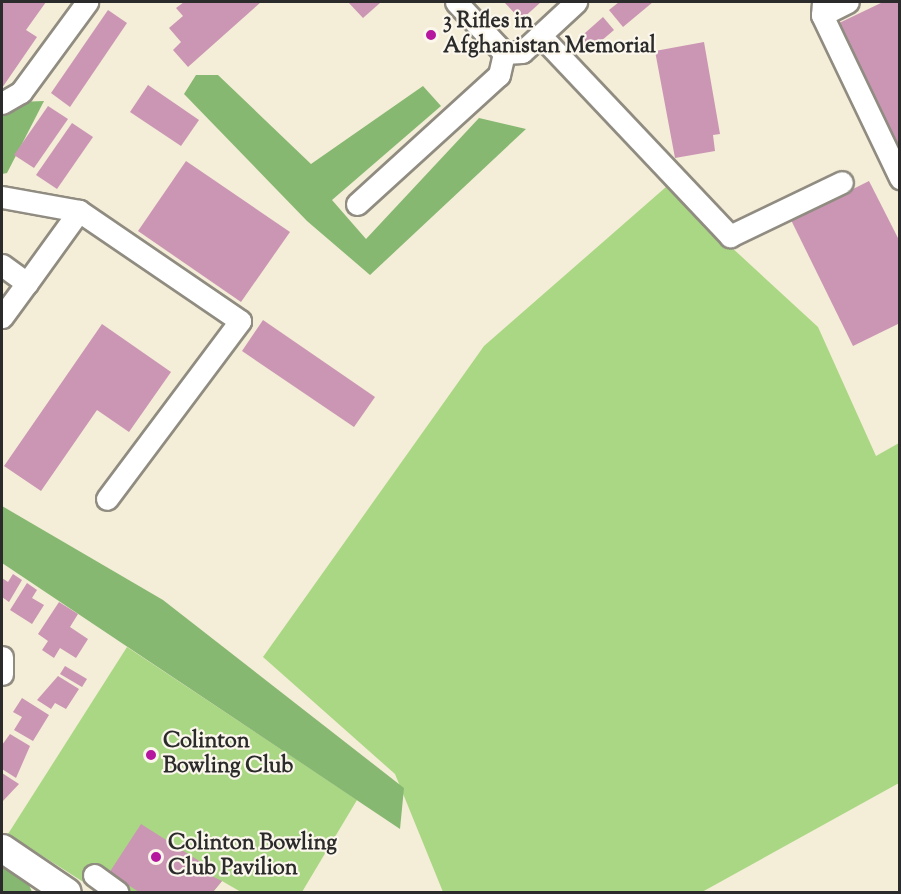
<!DOCTYPE html>
<style>
body{margin:0}
#map{position:relative;width:901px;height:894px;overflow:hidden;background:#f4edd7;font-family:"Sorts Mill Goudy",serif}
div>[style]{position:absolute}
[style*='--x']{left:calc(var(--x)*1px);top:calc(var(--y)*1px);width:calc(var(--w)*1px);rotate:calc(var(--a)*1deg)}
.green>*{inset:0;background:#aad784}
.forest>*{inset:0;background:#87b872}
.building>*{inset:0;background:#cb96b4}
.roads{filter:drop-shadow(2px 0 #908c81) drop-shadow(-2px 0 #908c81) drop-shadow(0 2px #908c81) drop-shadow(0 -2px #908c81)}
.minor>*{height:21px;margin:-10.5px;padding:0 10.5px;transform-origin:10.5px;border-radius:10.5px;background:#fff}
.major>*{height:27px;margin:-13.5px;padding:0 13.5px;transform-origin:13.5px;border-radius:13.5px;background:#fff}
.dots>*{width:16px;height:16px;translate:-50% -50%;box-sizing:border-box;border:3px solid #fbf7ec;border-radius:50%}
span{translate:-50% -50%;white-space:nowrap;text-align:center;line-height:1.15;-webkit-text-stroke:4.5px #fbf7ec;paint-order:stroke}
.poi-label{font-size:22px;color:#2b2b2b;font-weight:700}
.left{translate:0 -50%;text-align:left}
.frame{position:absolute;inset:0;border:3px solid #2b2b2b;pointer-events:none}
</style>
<div id="map">
<div class="green">
<div style="clip-path:polygon(666px 187px,818px 327px,876px 456px,899px 443px,899px 783px,702px 892px,443px 892px,395px 774px,263px 657px,484px 346px)"></div>
<div style="clip-path:polygon(127px 647px,357px 800px,302px 892px,241px 892px,222px 881px,213px 892px,99px 892px,8px 834px)"></div>
</div>
<div class="forest">
<div style="clip-path:polygon(196px 75px,218px 75px,311px 164px,423px 86px,441px 106px,332px 200px,366px 239px,479px 118px,526px 129px,370px 275px,307px 221px,184px 94px)"></div>
<div style="clip-path:polygon(44px 101px,7px 173px,2px 174px,2px 112px,19px 102px)"></div>
<div style="clip-path:polygon(2px 506px,163px 600px,404px 788px,400px 829px,2px 563px)"></div>
<div style="clip-path:polygon(2px 857px,22px 868px,32px 892px,2px 892px)"></div>
</div>
<div class="building">
<div style="clip-path:polygon(2px 2px,46px 2px,26px 30px,37px 37px,2px 88px)"></div>
<div style="clip-path:polygon(184px 2px,261px 2px,188px 67px,173px 50px,181px 42px,169px 28px,183px 16px,176px 8px)"></div>
<div style="clip-path:polygon(348px 2px,378px 2px,380px 3px,363px 18px)"></div>
<div style="clip-path:polygon(504px 2px,541px 2px,521px 20px)"></div>
<div style="clip-path:polygon(619px 2px,653px 2px,623px 27px,609px 10px)"></div>
<div style="clip-path:polygon(883px 2px,900px 2px,900px 149px,837px 24px)"></div>
<div style="clip-path:polygon(108px 10px,127px 23px,70px 107px,51px 93px)"></div>
<div style="clip-path:polygon(603px 17px,614px 30px,587px 53px,576px 41px)"></div>
<div style="clip-path:polygon(704px 42px,720px 134px,713px 135px,715px 151px,675px 158px,655px 51px)"></div>
<div style="clip-path:polygon(148px 85px,199px 120px,181px 146px,130px 112px)"></div>
<div style="clip-path:polygon(48px 106px,68px 119px,34px 168px,14px 155px)"></div>
<div style="clip-path:polygon(72px 123px,93px 137px,57px 189px,36px 175px)"></div>
<div style="clip-path:polygon(186px 161px,290px 232px,241px 302px,138px 231px)"></div>
<div style="clip-path:polygon(869px 181px,900px 242px,900px 323px,853px 346px,791px 220px)"></div>
<div style="clip-path:polygon(263px 320px,375px 397px,354px 427px,242px 351px)"></div>
<div style="clip-path:polygon(102px 324px,171px 372px,129px 432px,97px 410px,41px 491px,4px 466px)"></div>
<div style="clip-path:polygon(13px 574px,22px 580px,9px 602px,2px 597px,2px 578px,8px 582px)"></div>
<div style="clip-path:polygon(27px 583px,37px 590px,32px 598px,44px 605px,32px 624px,10px 610px)"></div>
<div style="clip-path:polygon(59px 602px,78px 614px,70px 627px,88px 639px,76px 658px,60px 648px,54px 658px,42px 650px,48px 641px,38px 634px)"></div>
<div style="clip-path:polygon(65px 666px,87px 679px,82px 687px,60px 674px)"></div>
<div style="clip-path:polygon(58px 676px,79px 689px,66px 709px,55px 703px,51px 709px,37px 700px)"></div>
<div style="clip-path:polygon(22px 698px,49px 715px,33px 741px,14px 730px,22px 717px,13px 712px)"></div>
<div style="clip-path:polygon(10px 734px,30px 746px,16px 778px,2px 769px,2px 745px)"></div>
<div style="clip-path:polygon(2px 773px,19px 784px,2px 802px)"></div>
<div style="clip-path:polygon(141px 824px,215px 871px,212px 876px,222px 881px,213px 892px,139px 892px,109px 873px)"></div>
</div>
<div class="roads">
<div class="minor">
<div style="--x:456;--y:2;--w:70;--a:46.7"></div>
<div style="--x:504;--y:53;--w:18;--a:-3"></div>
<div style="--x:522;--y:52;--w:74;--a:-42.8"></div>
<div style="--x:823;--y:2;--w:13;--a:94"></div>
<div style="--x:822;--y:15;--w:181;--a:64.4"></div>
<div style="--x:822;--y:15;--w:29;--a:-27"></div>
<div style="--x:540;--y:35;--w:277;--a:46.6"></div>
<div style="--x:730;--y:236;--w:124;--a:-25.7"></div>
<div style="--x:2;--y:103;--w:22;--a:-30"></div>
<div style="--x:21;--y:92;--w:112;--a:-53.7"></div>
<div style="--x:2;--y:197;--w:78;--a:10.3"></div>
<div style="--x:79;--y:211;--w:195;--a:34.3"></div>
<div style="--x:240;--y:321;--w:222;--a:126.8"></div>
<div style="--x:357;--y:204;--w:192;--a:-42.3"></div>
<div style="--x:499;--y:75;--w:23;--a:-77"></div>
<div style="--x:2;--y:265;--w:31;--a:36"></div>
<div style="--x:27;--y:283;--w:89;--a:-54.2"></div>
<div style="--x:2;--y:317;--w:42;--a:-53.7"></div>
<div style="--x:2;--y:657;--w:17;--a:90"></div>
<div style="--x:94;--y:875;--w:29;--a:36"></div>
</div>
<div class="major">
<div style="--x:2;--y:848;--w:78;--a:34.1"></div>
</div>
</div>
<div class="dots">
<div style="left:431px;top:35px;background:#b5179e"></div>
<div style="left:151px;top:755px;background:#b5179e"></div>
<div style="left:156px;top:857px;background:#b5179e"></div>
</div>
<div class="poi-label">
<span class="left" style="left:443px;top:35px">3 Rifles in<br>Afghanistan Memorial</span>
<span class="left" style="left:163px;top:755px">Colinton<br>Bowling Club</span>
<span class="left" style="left:168px;top:857px">Colinton Bowling<br>Club Pavilion</span>
</div>
<div class="frame"></div>
</div>
